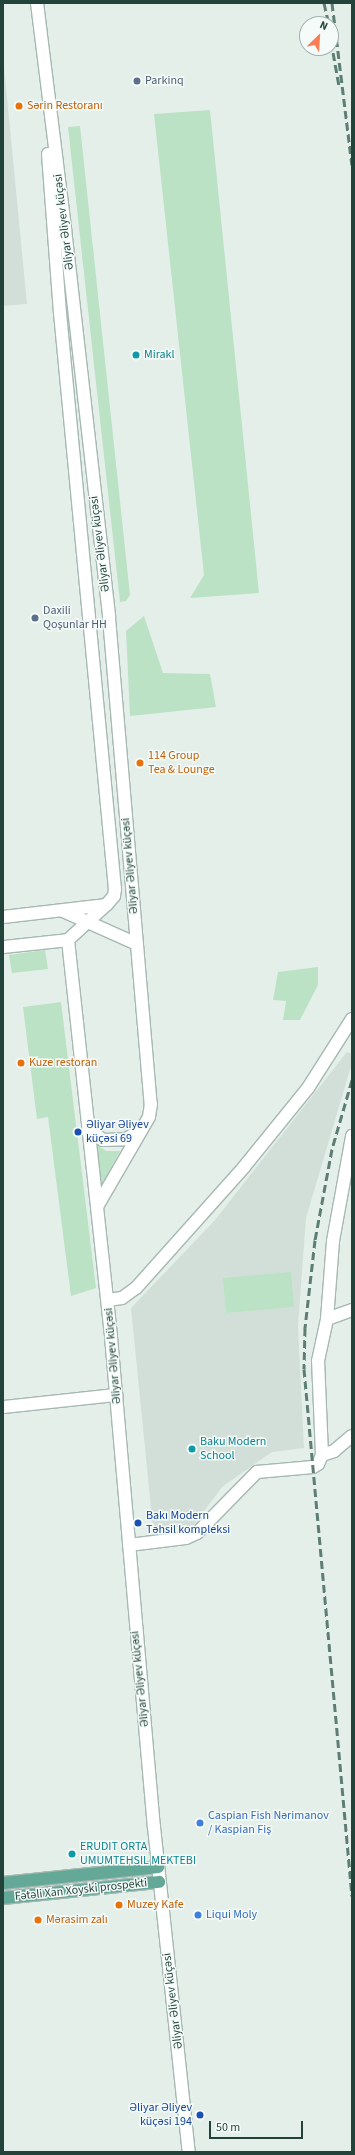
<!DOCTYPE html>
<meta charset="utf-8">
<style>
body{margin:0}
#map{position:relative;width:355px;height:2155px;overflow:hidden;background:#e4efea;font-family:"Source Sans 3",sans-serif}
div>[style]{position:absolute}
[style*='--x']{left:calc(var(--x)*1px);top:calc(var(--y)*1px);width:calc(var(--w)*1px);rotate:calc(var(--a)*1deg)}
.built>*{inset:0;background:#d2dfd9}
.green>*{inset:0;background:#bbe2c5}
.roads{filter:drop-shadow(1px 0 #a6b8b2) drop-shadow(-1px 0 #a6b8b2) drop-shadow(0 1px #a6b8b2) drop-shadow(0 -1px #a6b8b2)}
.minor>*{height:12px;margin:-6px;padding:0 6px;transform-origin:6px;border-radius:6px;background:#fff}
.primary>*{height:12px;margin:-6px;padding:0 6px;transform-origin:6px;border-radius:6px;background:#64a997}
.rail>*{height:3px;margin-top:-1.5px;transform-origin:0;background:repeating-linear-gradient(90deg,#5c7e75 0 8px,transparent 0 12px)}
.dots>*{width:11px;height:11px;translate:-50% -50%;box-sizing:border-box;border:2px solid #f5fbf8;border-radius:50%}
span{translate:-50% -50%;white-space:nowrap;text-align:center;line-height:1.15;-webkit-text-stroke:3px #f5fbf8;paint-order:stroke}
.service-label{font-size:12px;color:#4e5e75}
.left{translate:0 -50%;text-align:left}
.food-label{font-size:12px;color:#c56008}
.street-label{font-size:12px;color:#21433a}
.culture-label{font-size:12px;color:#0d838f}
.transit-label{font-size:12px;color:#164399}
.right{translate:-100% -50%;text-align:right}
.shop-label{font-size:12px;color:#366cbe}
.frame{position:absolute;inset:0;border:4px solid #21433a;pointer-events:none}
.north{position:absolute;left:299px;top:16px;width:40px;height:40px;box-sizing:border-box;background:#f5fbf8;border:1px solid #a0b1ac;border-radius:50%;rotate:25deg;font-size:11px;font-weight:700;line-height:16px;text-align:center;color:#21433a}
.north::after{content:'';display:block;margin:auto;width:14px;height:18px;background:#ff7c52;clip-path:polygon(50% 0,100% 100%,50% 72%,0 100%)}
.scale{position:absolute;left:209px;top:2121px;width:94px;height:18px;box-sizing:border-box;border:2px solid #21433a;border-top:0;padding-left:5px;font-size:12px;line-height:14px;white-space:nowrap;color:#21433a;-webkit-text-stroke:3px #f5fbf8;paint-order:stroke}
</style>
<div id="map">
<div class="built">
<div style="clip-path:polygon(3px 56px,27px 304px,3px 306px)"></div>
<div style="clip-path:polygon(347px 1052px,352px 1054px,352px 1063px,306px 1218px,298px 1326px,304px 1448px,272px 1452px,222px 1487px,193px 1526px,153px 1528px,131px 1308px,215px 1220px)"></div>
</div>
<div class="green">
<div style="clip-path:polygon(210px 110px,259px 593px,190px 598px,204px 575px,154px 114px)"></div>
<div style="clip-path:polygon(80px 126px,130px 595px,126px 601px,120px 602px,68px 127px)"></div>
<div style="clip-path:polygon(144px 616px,163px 673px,210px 674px,216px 707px,130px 716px,126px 631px)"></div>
<div style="clip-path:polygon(45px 950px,48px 969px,12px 973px,9px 955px)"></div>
<div style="clip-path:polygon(318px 967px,318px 985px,300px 1020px,283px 1020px,286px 1001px,273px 1000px,278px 972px)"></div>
<div style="clip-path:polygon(61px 1002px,96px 1288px,71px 1296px,48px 1117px,37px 1119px,23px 1007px)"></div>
<div style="clip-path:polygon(96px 1144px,106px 1151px,120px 1151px,101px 1186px)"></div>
<div style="clip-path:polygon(291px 1272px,294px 1307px,226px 1313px,223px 1278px)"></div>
</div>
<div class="roads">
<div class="minor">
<div style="--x:37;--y:3;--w:228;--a:82.9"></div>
<div style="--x:65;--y:229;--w:391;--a:83.5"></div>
<div style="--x:109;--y:618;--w:488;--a:85.1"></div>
<div style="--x:151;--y:1104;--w:13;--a:99"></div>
<div style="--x:149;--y:1117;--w:102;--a:120.1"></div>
<div style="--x:48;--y:154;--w:159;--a:85.7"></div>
<div style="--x:60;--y:313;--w:579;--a:84.55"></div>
<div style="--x:115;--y:889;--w:7;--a:98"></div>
<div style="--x:114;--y:896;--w:11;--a:131"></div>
<div style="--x:107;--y:904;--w:53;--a:137.3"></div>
<div style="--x:63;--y:911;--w:81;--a:24"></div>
<div style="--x:3;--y:917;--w:104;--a:-6.6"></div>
<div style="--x:68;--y:940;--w:399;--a:83.8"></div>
<div style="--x:111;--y:1337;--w:492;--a:85"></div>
<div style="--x:154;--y:1827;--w:327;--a:83.9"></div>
<div style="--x:3;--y:947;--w:65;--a:-6.1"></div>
<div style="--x:88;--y:1121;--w:13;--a:63"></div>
<div style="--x:94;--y:1133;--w:11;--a:38"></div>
<div style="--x:103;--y:1140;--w:23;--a:-2"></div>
<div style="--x:126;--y:1139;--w:16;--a:-30"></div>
<div style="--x:108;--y:1300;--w:14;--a:-8"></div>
<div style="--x:122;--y:1298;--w:17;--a:-36"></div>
<div style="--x:136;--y:1288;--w:162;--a:-48.2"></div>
<div style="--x:244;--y:1167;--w:102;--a:-51"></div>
<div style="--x:308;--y:1088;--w:82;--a:-57.5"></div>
<div style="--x:327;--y:1319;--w:27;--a:-20"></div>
<div style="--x:3;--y:1407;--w:114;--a:-6.1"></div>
<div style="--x:322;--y:1455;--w:13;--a:-18"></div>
<div style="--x:334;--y:1451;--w:23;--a:-40"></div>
<div style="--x:129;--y:1545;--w:57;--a:-7"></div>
<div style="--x:186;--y:1538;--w:12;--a:-24"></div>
<div style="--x:197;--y:1533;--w:86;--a:-45.5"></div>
<div style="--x:257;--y:1472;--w:56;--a:-5.1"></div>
<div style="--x:313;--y:1467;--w:6;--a:-31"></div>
<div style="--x:318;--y:1464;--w:10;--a:-66"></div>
<div style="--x:322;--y:1455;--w:94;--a:-92.4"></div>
<div style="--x:318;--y:1361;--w:43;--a:-77.9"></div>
<div style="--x:327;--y:1319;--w:78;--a:-85.6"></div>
<div style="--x:333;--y:1241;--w:107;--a:-79.7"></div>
</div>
<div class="primary">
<div style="--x:3;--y:1883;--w:156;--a:-5.9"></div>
<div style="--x:3;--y:1898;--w:157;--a:-5.9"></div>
</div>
</div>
<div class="rail">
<div style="--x:324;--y:3;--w:22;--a:77"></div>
<div style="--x:332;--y:3;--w:163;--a:83"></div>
<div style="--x:331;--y:41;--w:46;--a:79.9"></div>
<div style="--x:352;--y:1080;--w:72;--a:106.2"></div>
<div style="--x:332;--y:1149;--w:93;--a:100.6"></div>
<div style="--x:315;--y:1240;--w:89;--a:96.5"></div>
<div style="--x:305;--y:1328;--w:41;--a:91.4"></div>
<div style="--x:304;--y:1369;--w:529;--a:84.8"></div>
</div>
<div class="dots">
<div style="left:137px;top:81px;background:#5c6f8a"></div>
<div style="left:19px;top:106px;background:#e8710a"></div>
<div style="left:136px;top:355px;background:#0f9aa8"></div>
<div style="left:35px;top:618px;background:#5c6f8a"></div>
<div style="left:140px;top:763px;background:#e8710a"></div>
<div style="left:21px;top:1063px;background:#e8710a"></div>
<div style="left:78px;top:1132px;background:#1a4fb4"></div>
<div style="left:192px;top:1449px;background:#0f9aa8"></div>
<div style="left:138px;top:1523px;background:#1a4fb4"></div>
<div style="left:200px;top:1823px;background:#3f7fe0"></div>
<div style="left:72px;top:1854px;background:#0f9aa8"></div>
<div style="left:119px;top:1905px;background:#e8710a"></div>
<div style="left:198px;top:1915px;background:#3f7fe0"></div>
<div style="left:38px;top:1920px;background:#e8710a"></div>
<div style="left:200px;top:2115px;background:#1a4fb4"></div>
</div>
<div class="service-label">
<span class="left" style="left:145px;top:81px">Parkinq</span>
<span class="left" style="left:43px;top:618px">Daxili<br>Qoşunlar HH</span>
</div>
<div class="food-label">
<span class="left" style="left:27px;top:106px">Sərin Restoranı</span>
<span class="left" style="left:148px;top:763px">114 Group<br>Tea &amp; Lounge</span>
<span class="left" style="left:29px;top:1063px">Kuze restoran</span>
<span class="left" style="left:127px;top:1905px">Muzey Kafe</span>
<span class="left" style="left:46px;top:1920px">Mərasim zalı</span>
</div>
<div class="street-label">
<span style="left:64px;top:222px;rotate:-97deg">Əliyar Əliyev küçəsi</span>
<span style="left:100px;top:544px;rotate:-97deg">Əliyar Əliyev küçəsi</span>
<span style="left:130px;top:866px;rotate:-95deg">Əliyar Əliyev küçəsi</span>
<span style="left:113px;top:1356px;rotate:-95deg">Əliyar Əliyev küçəsi</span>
<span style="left:140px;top:1679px;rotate:-96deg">Əliyar Əliyev küçəsi</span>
<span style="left:81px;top:1890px;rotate:-6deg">Fətəli Xan Xoyski prospekti</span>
<span style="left:173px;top:2001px;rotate:-97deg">Əliyar Əliyev küçəsi</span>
</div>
<div class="culture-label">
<span class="left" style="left:144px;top:355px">Mirakl</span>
<span class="left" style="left:200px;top:1449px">Baku Modern<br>School</span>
<span class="left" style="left:80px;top:1854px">ERUDIT ORTA<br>UMUMTEHSIL MEKTEBI</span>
</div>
<div class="transit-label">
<span class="left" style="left:86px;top:1132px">Əliyar Əliyev<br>küçəsi 69</span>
<span class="left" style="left:146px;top:1523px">Bakı Modern<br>Təhsil kompleksi</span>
<span class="right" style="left:192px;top:2115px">Əliyar Əliyev<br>küçəsi 194</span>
</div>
<div class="shop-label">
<span class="left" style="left:208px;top:1823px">Caspian Fish Nərimanov<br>/ Kaspian Fiş</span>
<span class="left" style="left:206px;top:1915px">Liqui Moly</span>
</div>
<div class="frame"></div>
<div class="north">N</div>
<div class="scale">50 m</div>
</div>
